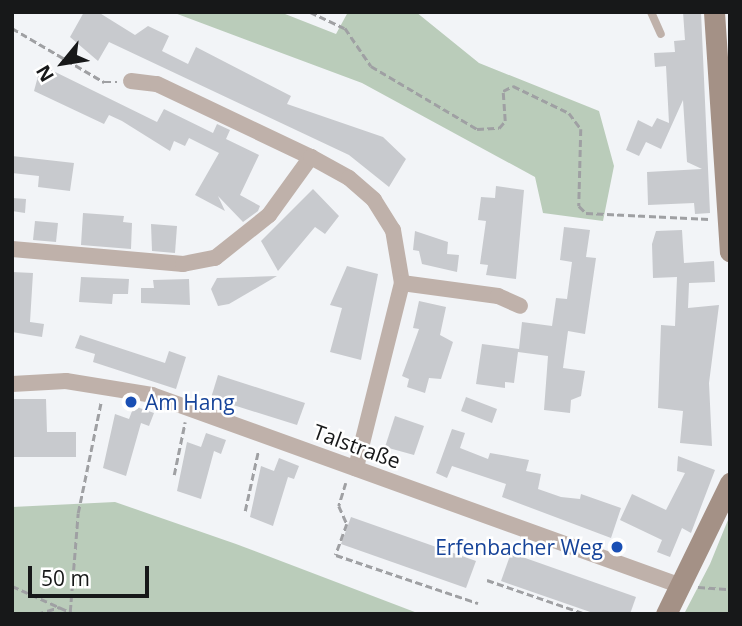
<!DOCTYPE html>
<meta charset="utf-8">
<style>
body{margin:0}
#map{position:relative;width:742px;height:626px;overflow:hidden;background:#f2f4f7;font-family:"Open Sans",sans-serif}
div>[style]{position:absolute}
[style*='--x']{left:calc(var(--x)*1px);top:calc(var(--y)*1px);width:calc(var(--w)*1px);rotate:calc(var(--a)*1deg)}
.green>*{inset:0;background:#baccba}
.building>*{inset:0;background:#c8cace}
.path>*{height:2.5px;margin-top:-1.25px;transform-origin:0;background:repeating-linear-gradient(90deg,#9fa0a3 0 7px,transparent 0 10.5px)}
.lane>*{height:8px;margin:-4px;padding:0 4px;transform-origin:4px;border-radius:4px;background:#bfb1aa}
.street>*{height:16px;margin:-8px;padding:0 8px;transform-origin:8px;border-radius:8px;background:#bfb1aa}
.secondary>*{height:21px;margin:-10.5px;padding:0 10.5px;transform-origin:10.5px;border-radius:10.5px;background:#a49186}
.dots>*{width:19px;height:19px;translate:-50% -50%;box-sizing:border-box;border:4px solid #fff;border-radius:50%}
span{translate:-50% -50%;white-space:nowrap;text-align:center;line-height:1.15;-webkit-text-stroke:5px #fff;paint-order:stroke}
.transit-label{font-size:21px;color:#164399}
.left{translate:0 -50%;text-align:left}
.right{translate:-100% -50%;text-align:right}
.street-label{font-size:21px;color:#171819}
.frame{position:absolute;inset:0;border:14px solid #171819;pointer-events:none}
.north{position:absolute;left:28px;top:28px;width:70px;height:70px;-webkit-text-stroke:5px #fff;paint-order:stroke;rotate:240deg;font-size:19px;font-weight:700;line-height:28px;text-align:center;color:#171819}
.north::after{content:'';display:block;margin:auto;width:24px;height:32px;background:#171819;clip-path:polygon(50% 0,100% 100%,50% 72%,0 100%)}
.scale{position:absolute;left:28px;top:566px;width:121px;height:32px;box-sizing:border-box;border:4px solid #171819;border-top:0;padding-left:9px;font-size:21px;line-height:24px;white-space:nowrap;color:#171819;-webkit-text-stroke:5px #fff;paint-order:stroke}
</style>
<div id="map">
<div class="green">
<div style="clip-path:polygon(172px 12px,280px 12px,336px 34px,348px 12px,416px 12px,479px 63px,599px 111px,614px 166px,603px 221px,543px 213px,535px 177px,362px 83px)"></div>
<div style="clip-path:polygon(115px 502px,236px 544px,420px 614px,12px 614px,12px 507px)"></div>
<div style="clip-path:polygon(730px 515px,730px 614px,684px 614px,710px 564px)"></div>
</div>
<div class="building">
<div style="clip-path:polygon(84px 12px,98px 12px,135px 35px,148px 26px,169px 36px,162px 51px,188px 64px,196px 47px,291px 96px,287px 104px,383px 137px,406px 159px,389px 187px,349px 155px,109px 42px,98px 61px,70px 37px)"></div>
<div style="clip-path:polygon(683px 12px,701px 12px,710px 213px,695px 214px,694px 203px,648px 205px,647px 172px,702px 169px,687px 162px,683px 100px,661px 149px,646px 142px,639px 156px,626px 150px,638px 120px,652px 127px,657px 118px,669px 123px,666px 66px,655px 67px,654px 53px,675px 52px,674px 41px,685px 40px)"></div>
<div style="clip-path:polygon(41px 65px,157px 122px,164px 109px,213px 133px,217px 124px,230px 130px,226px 139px,259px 155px,240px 195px,260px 206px,258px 211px,243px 222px,218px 196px,225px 211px,195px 195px,219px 153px,189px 138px,185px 146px,174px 141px,170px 151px,122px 121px,109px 115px,104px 124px,34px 91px)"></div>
<div style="clip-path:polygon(12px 156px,74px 163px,70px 191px,38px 187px,39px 176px,12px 173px)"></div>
<div style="clip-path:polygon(496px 186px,524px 190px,516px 279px,486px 275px,488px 265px,480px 264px,486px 221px,478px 220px,481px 197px,495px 198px)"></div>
<div style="clip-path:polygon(313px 189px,339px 216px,325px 234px,315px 227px,278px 271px,261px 241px)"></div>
<div style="clip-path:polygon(12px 198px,26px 199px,25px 213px,12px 211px)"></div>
<div style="clip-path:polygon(83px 213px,124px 216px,123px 222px,132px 223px,131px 249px,81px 245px)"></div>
<div style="clip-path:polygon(35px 221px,58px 223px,56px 242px,33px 240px)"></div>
<div style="clip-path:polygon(151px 224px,177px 226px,175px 253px,152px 251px)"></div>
<div style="clip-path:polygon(564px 227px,590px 230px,586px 257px,596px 258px,585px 334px,568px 331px,563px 368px,585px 371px,581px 396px,571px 400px,570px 413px,544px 410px,548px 356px,518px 352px,514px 383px,505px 382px,505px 388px,476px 384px,482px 344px,519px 349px,522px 322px,552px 326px,556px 298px,567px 299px,572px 262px,560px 260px)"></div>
<div style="clip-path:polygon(682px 230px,684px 263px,714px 261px,715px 282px,689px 283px,688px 308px,719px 305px,709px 383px,712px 446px,680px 443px,683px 411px,658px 408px,661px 325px,675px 326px,677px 277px,653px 278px,652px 244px,656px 231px)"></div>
<div style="clip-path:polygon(415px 231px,448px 242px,447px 254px,459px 255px,457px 272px,422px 264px,419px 251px,413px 250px)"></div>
<div style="clip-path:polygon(347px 266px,378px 274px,361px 360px,330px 352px,342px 308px,330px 305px)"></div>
<div style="clip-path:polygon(12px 272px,33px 273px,30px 322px,44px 324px,42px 337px,12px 332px)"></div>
<div style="clip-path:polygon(277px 276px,229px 304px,218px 306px,211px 289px,217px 278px)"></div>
<div style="clip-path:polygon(81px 277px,129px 279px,128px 294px,113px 294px,112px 304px,79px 302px)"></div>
<div style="clip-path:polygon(189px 279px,190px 305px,141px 303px,141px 288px,154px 288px,153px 280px)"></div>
<div style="clip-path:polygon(419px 301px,446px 307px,440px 335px,453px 342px,441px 379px,429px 378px,425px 393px,407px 387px,409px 379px,402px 376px,419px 329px,413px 328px)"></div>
<div style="clip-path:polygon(80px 335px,165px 363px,169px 351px,186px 357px,176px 389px,93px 362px,95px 354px,75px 348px)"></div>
<div style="clip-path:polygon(218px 375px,305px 403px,297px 425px,211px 398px)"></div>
<div style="clip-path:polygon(466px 397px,497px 409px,492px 423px,461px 411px)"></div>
<div style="clip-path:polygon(13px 399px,46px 399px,47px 432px,76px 432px,76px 457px,12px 457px)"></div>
<div style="clip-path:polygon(134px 406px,154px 413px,149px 426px,141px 423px,126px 476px,103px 468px,115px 414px,129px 419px)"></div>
<div style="clip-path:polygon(395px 416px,424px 426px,414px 455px,385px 447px)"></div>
<div style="clip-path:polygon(452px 429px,465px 433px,460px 448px,488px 459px,490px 453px,529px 460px,526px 471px,541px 474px,538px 489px,561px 497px,580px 499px,581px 494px,621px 508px,611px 538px,502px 497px,506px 484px,452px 466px,447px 478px,436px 473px)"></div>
<div style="clip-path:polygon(206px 433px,226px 440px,221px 454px,214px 451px,201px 499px,177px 491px,187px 442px,201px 447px)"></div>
<div style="clip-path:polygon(678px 456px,715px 470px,691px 533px,682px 528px,670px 557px,657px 552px,662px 540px,620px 520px,632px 494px,666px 510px,685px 473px,677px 471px)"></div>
<div style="clip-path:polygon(279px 458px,299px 466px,294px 479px,288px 477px,273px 526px,250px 517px,261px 466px,274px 471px)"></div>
<div style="clip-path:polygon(351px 517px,476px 561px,466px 588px,341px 544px)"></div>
<div style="clip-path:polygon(511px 553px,636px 597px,630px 614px,596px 614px,501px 581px)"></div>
</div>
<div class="path">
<div style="--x:310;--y:12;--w:38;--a:25"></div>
<div style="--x:345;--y:28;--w:46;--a:55.6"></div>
<div style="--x:371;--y:66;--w:123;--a:30.7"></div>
<div style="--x:477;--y:129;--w:22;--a:-3"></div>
<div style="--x:499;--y:128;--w:9;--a:-49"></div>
<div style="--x:505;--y:121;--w:30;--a:-94"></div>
<div style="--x:503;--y:91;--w:11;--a:-27"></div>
<div style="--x:513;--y:86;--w:62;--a:25.7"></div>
<div style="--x:569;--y:113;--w:20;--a:53"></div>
<div style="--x:581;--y:129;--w:77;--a:91.5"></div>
<div style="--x:579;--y:206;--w:10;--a:45"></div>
<div style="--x:586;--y:213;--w:123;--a:2.8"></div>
<div style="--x:12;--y:28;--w:107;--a:30.4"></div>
<div style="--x:104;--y:82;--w:13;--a:0"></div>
<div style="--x:174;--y:475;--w:54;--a:-78.3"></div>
<div style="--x:346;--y:483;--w:24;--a:107"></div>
<div style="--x:339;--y:506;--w:20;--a:66"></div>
<div style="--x:347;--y:524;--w:33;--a:110"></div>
<div style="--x:336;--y:555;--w:150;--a:18.7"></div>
<div style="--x:245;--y:511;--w:60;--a:-77.6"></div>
<div style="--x:487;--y:580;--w:105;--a:19"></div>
<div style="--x:12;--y:586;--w:68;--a:24.3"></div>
<div style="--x:698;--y:587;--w:32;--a:4"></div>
<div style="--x:70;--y:612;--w:99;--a:-85.4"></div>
<div style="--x:78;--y:513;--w:113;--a:-78.3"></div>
<div style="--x:37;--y:614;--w:24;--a:-17"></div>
</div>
<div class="lane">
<div style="--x:651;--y:12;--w:24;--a:66"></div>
</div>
<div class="street">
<div style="--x:131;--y:81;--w:26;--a:7"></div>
<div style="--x:157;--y:84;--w:170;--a:25.4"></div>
<div style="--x:12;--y:249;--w:172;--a:5"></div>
<div style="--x:183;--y:264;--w:33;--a:-11"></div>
<div style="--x:215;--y:258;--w:69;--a:-38.5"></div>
<div style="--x:269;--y:215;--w:72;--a:-54.1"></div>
<div style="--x:311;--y:157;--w:43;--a:28.9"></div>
<div style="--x:349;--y:178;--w:33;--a:41"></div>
<div style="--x:374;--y:200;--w:36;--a:58"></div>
<div style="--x:393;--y:230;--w:54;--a:80.4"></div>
<div style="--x:402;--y:283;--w:191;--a:104"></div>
<div style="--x:402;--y:283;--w:97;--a:7.7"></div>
<div style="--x:498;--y:296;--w:24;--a:24"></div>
<div style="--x:12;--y:384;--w:54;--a:-3.2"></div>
<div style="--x:66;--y:381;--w:87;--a:9.2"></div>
<div style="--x:152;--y:395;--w:562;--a:19.85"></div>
</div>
<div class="secondary">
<div style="--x:714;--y:12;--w:240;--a:86.2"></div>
<div style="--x:666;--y:614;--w:146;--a:-64"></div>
</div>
<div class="dots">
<div style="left:131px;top:402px;background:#1a4fb4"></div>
<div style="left:617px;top:547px;background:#1a4fb4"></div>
</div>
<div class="transit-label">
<span class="left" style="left:145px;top:402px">Am Hang</span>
<span class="right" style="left:603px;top:547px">Erfenbacher Weg</span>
</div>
<div class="street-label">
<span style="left:357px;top:446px;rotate:20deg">Talstraße</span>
</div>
<div class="frame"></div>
<div class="north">N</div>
<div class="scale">50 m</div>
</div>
